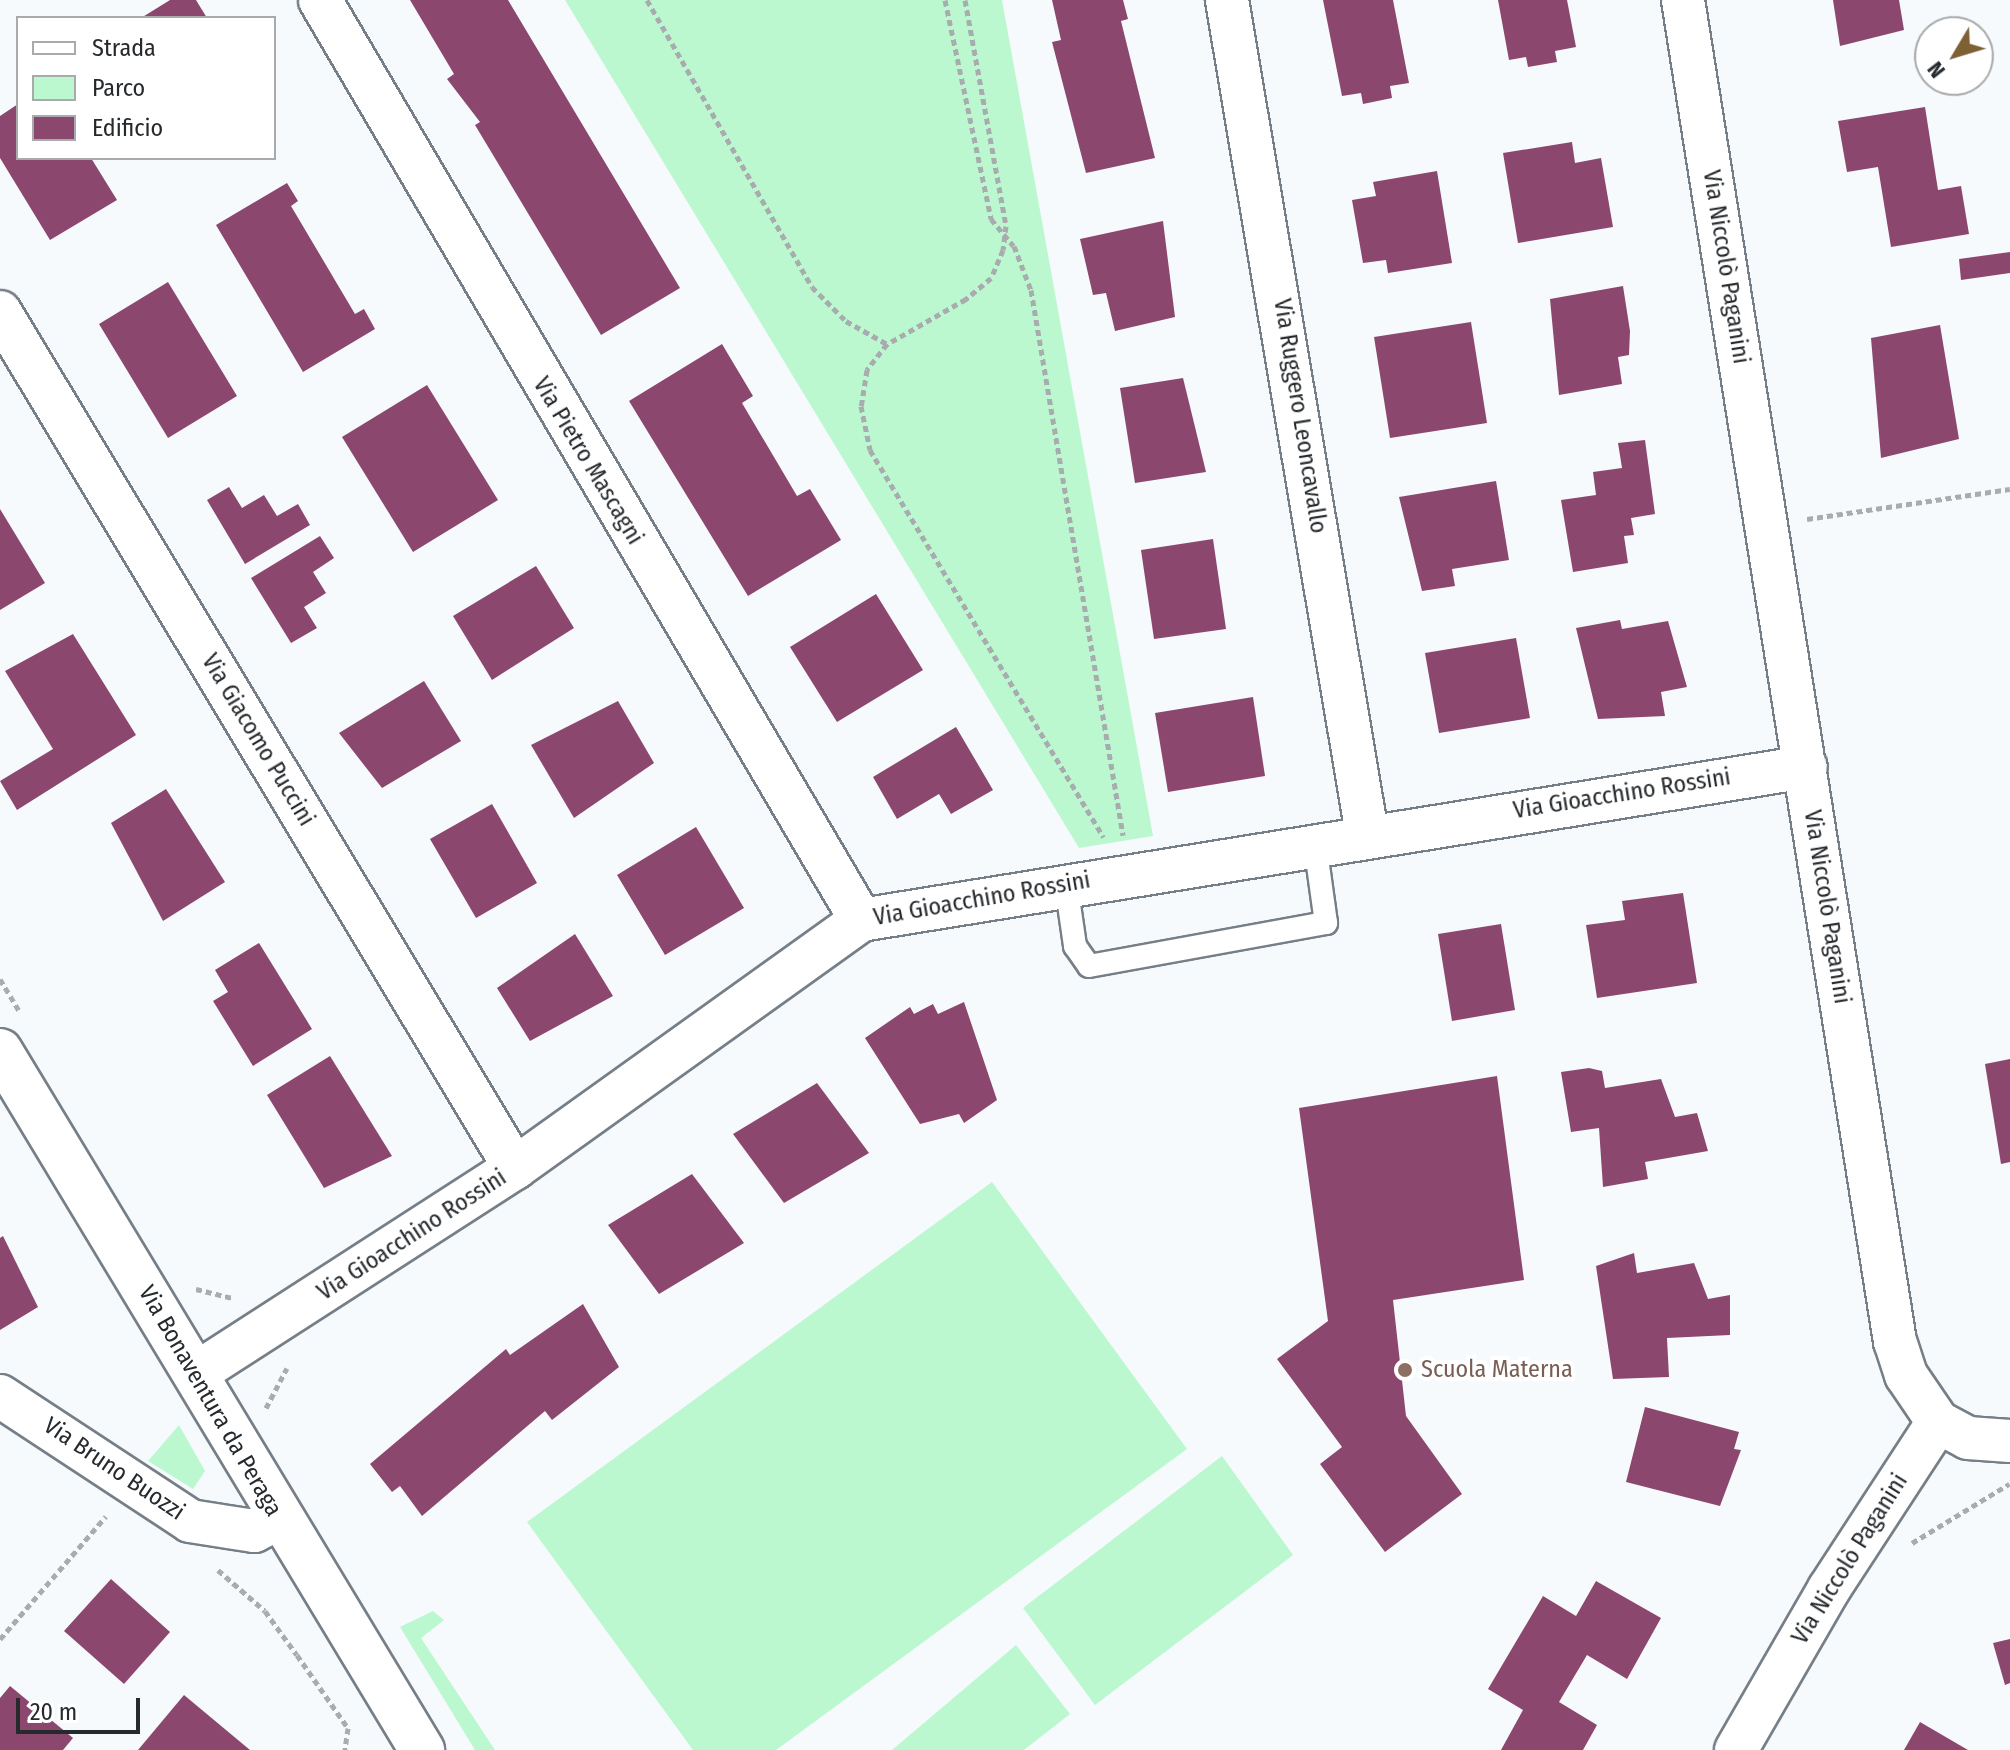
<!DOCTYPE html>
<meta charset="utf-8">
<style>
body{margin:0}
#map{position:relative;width:2010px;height:1750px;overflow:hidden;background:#f6fafd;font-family:"Fira Sans Condensed",sans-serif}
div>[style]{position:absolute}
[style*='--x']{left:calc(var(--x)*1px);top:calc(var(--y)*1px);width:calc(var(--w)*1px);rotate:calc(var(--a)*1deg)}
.green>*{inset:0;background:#bcf8cf}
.building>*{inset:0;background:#8c476f}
.path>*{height:5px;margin-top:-2.5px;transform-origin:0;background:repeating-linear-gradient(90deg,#a8acaf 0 6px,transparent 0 10px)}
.roads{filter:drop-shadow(2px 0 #767f87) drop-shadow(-2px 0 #767f87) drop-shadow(0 2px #767f87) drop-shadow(0 -2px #767f87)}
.service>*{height:22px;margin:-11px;padding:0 11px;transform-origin:11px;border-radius:11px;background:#fff}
.minor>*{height:42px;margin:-21px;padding:0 21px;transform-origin:21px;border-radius:21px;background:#fff}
.secondary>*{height:44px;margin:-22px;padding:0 22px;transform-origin:22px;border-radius:22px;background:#fff}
.dots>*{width:22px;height:22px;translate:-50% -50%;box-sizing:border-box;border:4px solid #fff;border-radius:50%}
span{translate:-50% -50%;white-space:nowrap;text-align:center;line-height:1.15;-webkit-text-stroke:8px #fff;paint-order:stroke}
.street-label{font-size:24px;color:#262a2d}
.education-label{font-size:24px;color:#785e54}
.left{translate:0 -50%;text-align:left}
.legend{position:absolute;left:16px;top:16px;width:260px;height:144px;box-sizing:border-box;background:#fff;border:2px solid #a8aaab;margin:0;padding:10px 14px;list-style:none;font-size:24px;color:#262a2d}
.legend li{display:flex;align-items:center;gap:16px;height:40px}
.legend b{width:40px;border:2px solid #a8aaab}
.north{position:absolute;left:1914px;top:16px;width:80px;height:80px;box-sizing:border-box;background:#fff;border:2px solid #a8aaab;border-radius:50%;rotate:232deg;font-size:22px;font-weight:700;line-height:32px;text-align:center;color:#262a2d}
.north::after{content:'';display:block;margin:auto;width:28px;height:36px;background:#7d6134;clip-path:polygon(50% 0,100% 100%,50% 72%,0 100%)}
.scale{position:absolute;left:16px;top:1698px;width:124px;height:36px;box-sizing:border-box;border:4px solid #262a2d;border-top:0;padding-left:10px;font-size:24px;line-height:28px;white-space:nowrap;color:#262a2d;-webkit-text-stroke:6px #fff;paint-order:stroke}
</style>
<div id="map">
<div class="green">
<div style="clip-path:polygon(565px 0,1002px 0,1153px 836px,1079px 848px)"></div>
<div style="clip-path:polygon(992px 1182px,1187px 1449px,776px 1750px,693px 1750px,527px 1522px)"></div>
<div style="clip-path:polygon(179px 1425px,205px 1471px,193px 1489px,148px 1461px)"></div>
<div style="clip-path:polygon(1222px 1456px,1293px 1555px,1095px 1705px,1023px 1608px)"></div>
<div style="clip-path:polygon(433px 1611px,444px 1620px,421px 1638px,495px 1750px,475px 1750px,400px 1627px)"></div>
<div style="clip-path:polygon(1016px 1645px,1070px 1714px,1024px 1750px,892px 1750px)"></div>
</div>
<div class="building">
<div style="clip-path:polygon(170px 0,196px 0,207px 18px,141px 18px)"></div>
<div style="clip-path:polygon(410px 0,508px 0,680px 288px,601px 335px,475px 125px,480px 122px,447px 79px,454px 74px)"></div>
<div style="clip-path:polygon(1052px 0,1123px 0,1128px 19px,1121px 21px,1155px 158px,1086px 173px,1052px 42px,1061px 40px)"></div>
<div style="clip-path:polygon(1323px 0,1393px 0,1409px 83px,1390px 86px,1392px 98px,1363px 104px,1361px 93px,1342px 96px)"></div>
<div style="clip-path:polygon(1498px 0,1567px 0,1576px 47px,1555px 51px,1557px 62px,1528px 67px,1526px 57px,1509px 60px)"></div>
<div style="clip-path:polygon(1833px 0,1899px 0,1904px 30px,1840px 46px)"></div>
<div style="clip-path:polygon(18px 104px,18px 158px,91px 158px,117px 200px,50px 240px,0 158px,0 116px)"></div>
<div style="clip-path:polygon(1925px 107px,1938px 190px,1961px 186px,1969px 234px,1891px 247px,1878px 167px,1847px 172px,1838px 121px)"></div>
<div style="clip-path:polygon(1572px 142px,1575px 163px,1601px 158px,1613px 227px,1518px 243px,1503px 153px)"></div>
<div style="clip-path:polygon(1437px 171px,1452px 263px,1388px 273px,1386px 260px,1363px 263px,1352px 200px,1376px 196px,1373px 182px)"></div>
<div style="clip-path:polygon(287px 183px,298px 201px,291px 206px,355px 314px,364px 309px,375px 329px,303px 372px,216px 225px)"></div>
<div style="clip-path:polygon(1163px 221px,1175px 317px,1115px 331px,1106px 293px,1093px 295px,1080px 239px)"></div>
<div style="clip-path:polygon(2010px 252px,2010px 273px,1961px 280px,1959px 259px)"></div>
<div style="clip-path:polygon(168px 282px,237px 396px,168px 438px,99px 324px)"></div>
<div style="clip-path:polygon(1623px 286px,1630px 331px,1629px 355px,1618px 357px,1622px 384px,1559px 395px,1550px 299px)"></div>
<div style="clip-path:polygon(1471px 322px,1487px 423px,1390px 438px,1374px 337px)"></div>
<div style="clip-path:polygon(1940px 325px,1959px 439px,1881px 458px,1871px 338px)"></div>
<div style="clip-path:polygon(722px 344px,753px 396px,742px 403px,797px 496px,810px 489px,841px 540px,748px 596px,629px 401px)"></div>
<div style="clip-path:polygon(1183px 378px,1206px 472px,1135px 483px,1120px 388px)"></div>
<div style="clip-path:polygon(427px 385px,498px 500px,413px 552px,342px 437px)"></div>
<div style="clip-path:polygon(1645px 440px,1655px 514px,1631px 518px,1634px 535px,1624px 536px,1628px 563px,1573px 572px,1561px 500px,1596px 495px,1593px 472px,1622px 468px,1618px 443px)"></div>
<div style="clip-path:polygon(1496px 481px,1509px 560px,1452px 569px,1455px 586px,1422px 591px,1399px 497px)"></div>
<div style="clip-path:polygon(229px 487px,242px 508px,264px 495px,277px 516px,298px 504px,310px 525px,245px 564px,207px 500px)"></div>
<div style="clip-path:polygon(0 509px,45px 583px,0 610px)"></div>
<div style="clip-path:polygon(320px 536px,334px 558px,313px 572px,326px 593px,304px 607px,317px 628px,291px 643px,251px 578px)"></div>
<div style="clip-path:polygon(1213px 539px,1226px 629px,1154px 639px,1141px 550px)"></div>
<div style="clip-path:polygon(536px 566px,574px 628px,492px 680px,453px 616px)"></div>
<div style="clip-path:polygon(876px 594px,923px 670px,837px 722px,790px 647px)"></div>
<div style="clip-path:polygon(1620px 620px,1622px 629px,1668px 621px,1687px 687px,1661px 692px,1665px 716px,1598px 719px,1576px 628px)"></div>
<div style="clip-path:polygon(73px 634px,136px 735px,17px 810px,0 781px,53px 749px,5px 671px)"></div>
<div style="clip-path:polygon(1516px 638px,1530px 718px,1439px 733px,1425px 653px)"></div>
<div style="clip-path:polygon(424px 681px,461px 741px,382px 788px,339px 733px)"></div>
<div style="clip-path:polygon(1253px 697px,1265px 776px,1168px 792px,1155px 713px)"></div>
<div style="clip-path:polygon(618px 701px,654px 763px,574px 818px,531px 745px)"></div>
<div style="clip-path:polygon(956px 727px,993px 790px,951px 814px,939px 794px,897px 819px,873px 777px)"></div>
<div style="clip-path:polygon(166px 789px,225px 882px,163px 921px,111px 823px)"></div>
<div style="clip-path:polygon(492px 804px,537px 883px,476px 918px,430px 839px)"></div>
<div style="clip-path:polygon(696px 827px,744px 908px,665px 955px,617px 875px)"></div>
<div style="clip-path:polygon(1683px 893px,1697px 983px,1597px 998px,1586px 925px,1625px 920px,1622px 901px)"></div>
<div style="clip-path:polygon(1501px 924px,1515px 1010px,1452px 1021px,1438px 934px)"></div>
<div style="clip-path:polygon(575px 934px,613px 996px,530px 1041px,497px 988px)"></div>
<div style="clip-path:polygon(259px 943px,312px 1029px,253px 1066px,213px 1001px,228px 992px,215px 970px)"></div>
<div style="clip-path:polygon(964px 1002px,997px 1100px,964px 1123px,959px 1114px,920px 1124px,865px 1038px,910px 1007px,914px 1014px,933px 1004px,938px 1014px)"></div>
<div style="clip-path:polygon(330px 1056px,392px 1156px,324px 1188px,267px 1095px)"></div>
<div style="clip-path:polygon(2010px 1059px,2010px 1162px,2001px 1164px,1985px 1064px)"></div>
<div style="clip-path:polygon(1589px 1068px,1602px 1071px,1605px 1088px,1661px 1079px,1675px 1117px,1697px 1113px,1708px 1151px,1645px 1162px,1648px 1179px,1603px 1187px,1599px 1128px,1571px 1132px,1561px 1072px)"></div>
<div style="clip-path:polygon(1497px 1076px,1524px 1280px,1393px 1300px,1406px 1416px,1462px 1494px,1385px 1552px,1320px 1464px,1342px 1447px,1277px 1359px,1328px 1321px,1299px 1108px)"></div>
<div style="clip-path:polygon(817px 1083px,869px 1153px,784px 1203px,733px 1134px)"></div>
<div style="clip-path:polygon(692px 1174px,744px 1243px,659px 1294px,608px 1225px)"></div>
<div style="clip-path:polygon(3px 1236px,38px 1307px,0 1330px,0 1238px)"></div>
<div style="clip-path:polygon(1634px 1253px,1637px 1273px,1694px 1263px,1708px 1299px,1730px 1295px,1730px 1335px,1667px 1338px,1669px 1377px,1613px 1379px,1596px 1266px)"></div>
<div style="clip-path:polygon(583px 1304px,619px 1367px,552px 1420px,545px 1411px,422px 1516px,400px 1486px,392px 1492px,370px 1464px,506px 1349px,510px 1355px)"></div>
<div style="clip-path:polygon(1645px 1407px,1739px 1432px,1734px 1449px,1741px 1450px,1720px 1506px,1626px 1482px)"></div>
<div style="clip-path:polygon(111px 1579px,170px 1632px,124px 1684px,64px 1631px)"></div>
<div style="clip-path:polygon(1596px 1581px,1661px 1618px,1627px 1679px,1587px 1655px,1559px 1702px,1597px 1725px,1583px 1750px,1501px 1750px,1523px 1710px,1488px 1689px,1543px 1596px,1576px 1616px)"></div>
<div style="clip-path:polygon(2010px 1639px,2010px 1683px,2005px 1685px,1993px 1643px)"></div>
<div style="clip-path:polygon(10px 1686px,73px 1738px,63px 1750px,0 1750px,0 1698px)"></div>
<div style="clip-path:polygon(184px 1695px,250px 1750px,138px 1750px)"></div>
<div style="clip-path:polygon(1920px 1722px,1968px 1750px,1904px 1750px)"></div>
</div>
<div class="path">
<div style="--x:647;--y:0;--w:331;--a:60.1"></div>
<div style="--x:812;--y:287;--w:48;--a:45"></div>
<div style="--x:846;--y:321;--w:47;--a:29.3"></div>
<div style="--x:945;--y:0;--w:224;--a:78.1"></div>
<div style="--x:991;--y:219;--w:35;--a:50"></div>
<div style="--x:1014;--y:246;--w:47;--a:68.9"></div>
<div style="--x:1031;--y:290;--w:553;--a:80.42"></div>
<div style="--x:965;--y:0;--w:230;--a:79.7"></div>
<div style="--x:1006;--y:226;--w:24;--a:97"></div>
<div style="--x:1003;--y:250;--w:30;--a:113"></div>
<div style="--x:991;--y:278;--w:33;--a:140"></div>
<div style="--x:966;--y:299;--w:91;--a:150.3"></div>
<div style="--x:887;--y:344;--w:33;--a:128"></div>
<div style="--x:867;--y:370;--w:36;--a:99"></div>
<div style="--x:861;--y:406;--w:45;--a:78.4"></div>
<div style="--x:870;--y:450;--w:452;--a:58.9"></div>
<div style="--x:1807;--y:519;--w:205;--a:-8.4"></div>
<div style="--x:0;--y:979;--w:39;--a:59"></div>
<div style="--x:196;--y:1289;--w:38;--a:14"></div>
<div style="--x:266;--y:1408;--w:45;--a:-62.3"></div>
<div style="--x:1912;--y:1543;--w:114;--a:-31.3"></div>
<div style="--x:218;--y:1570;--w:62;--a:41.1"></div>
<div style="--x:265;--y:1611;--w:54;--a:54"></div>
<div style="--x:297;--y:1655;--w:89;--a:55.1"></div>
<div style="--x:348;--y:1728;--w:22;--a:98"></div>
<div style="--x:0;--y:1639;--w:162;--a:-49.2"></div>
</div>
<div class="roads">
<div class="service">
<div style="--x:1066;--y:884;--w:63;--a:81.7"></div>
<div style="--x:1075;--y:946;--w:24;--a:55"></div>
<div style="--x:1089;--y:966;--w:241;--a:-10.3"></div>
<div style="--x:1326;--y:923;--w:80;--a:-97.9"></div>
</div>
<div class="minor">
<div style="--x:320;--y:0;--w:1067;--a:59.54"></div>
<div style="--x:1227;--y:0;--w:846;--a:80.47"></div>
<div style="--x:1683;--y:0;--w:1358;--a:81.02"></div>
<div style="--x:1895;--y:1341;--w:36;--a:72"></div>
<div style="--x:1906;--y:1375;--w:57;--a:55.8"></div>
<div style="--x:1938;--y:1422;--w:34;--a:28"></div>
<div style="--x:1968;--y:1438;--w:42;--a:4.1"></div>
<div style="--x:0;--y:312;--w:999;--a:58.97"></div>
<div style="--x:195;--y:1374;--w:381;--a:-32.8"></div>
<div style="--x:515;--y:1168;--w:426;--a:-35.6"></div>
<div style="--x:861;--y:920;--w:957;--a:-9.2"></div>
<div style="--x:0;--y:1396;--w:227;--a:33.3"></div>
<div style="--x:190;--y:1521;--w:65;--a:8.9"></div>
<div style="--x:254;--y:1531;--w:27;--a:-27"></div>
<div style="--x:1736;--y:1750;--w:186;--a:-60"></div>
<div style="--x:1829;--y:1589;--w:199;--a:-56.9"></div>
</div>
<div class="secondary">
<div style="--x:0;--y:1051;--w:817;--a:58.88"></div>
</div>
</div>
<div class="dots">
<div style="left:1405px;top:1370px;background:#8d6e63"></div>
</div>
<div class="street-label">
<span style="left:1726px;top:267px;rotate:81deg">Via Niccolò Paganini</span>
<span style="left:1300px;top:416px;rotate:81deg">Via Ruggero Leoncavallo</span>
<span style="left:588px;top:461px;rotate:59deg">Via Pietro Mascagni</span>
<span style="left:258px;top:740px;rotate:59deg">Via Giacomo Puccini</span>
<span style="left:1622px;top:794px;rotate:-9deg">Via Gioacchino Rossini</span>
<span style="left:982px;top:899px;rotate:-10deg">Via Gioacchino Rossini</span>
<span style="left:1827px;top:907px;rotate:81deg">Via Niccolò Paganini</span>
<span style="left:412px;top:1235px;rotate:-33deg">Via Gioacchino Rossini</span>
<span style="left:210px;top:1401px;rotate:60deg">Via Bonaventura da Peraga</span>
<span style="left:114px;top:1469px;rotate:34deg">Via Bruno Buozzi</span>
<span style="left:1850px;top:1559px;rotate:-58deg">Via Niccolò Paganini</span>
</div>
<div class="education-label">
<span class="left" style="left:1421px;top:1370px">Scuola Materna</span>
</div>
<ul class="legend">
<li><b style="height:10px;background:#fff"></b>Strada</li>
<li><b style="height:22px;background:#bcf8cf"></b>Parco</li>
<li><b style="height:22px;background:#8c476f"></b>Edificio</li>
</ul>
<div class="north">N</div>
<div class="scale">20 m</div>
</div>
